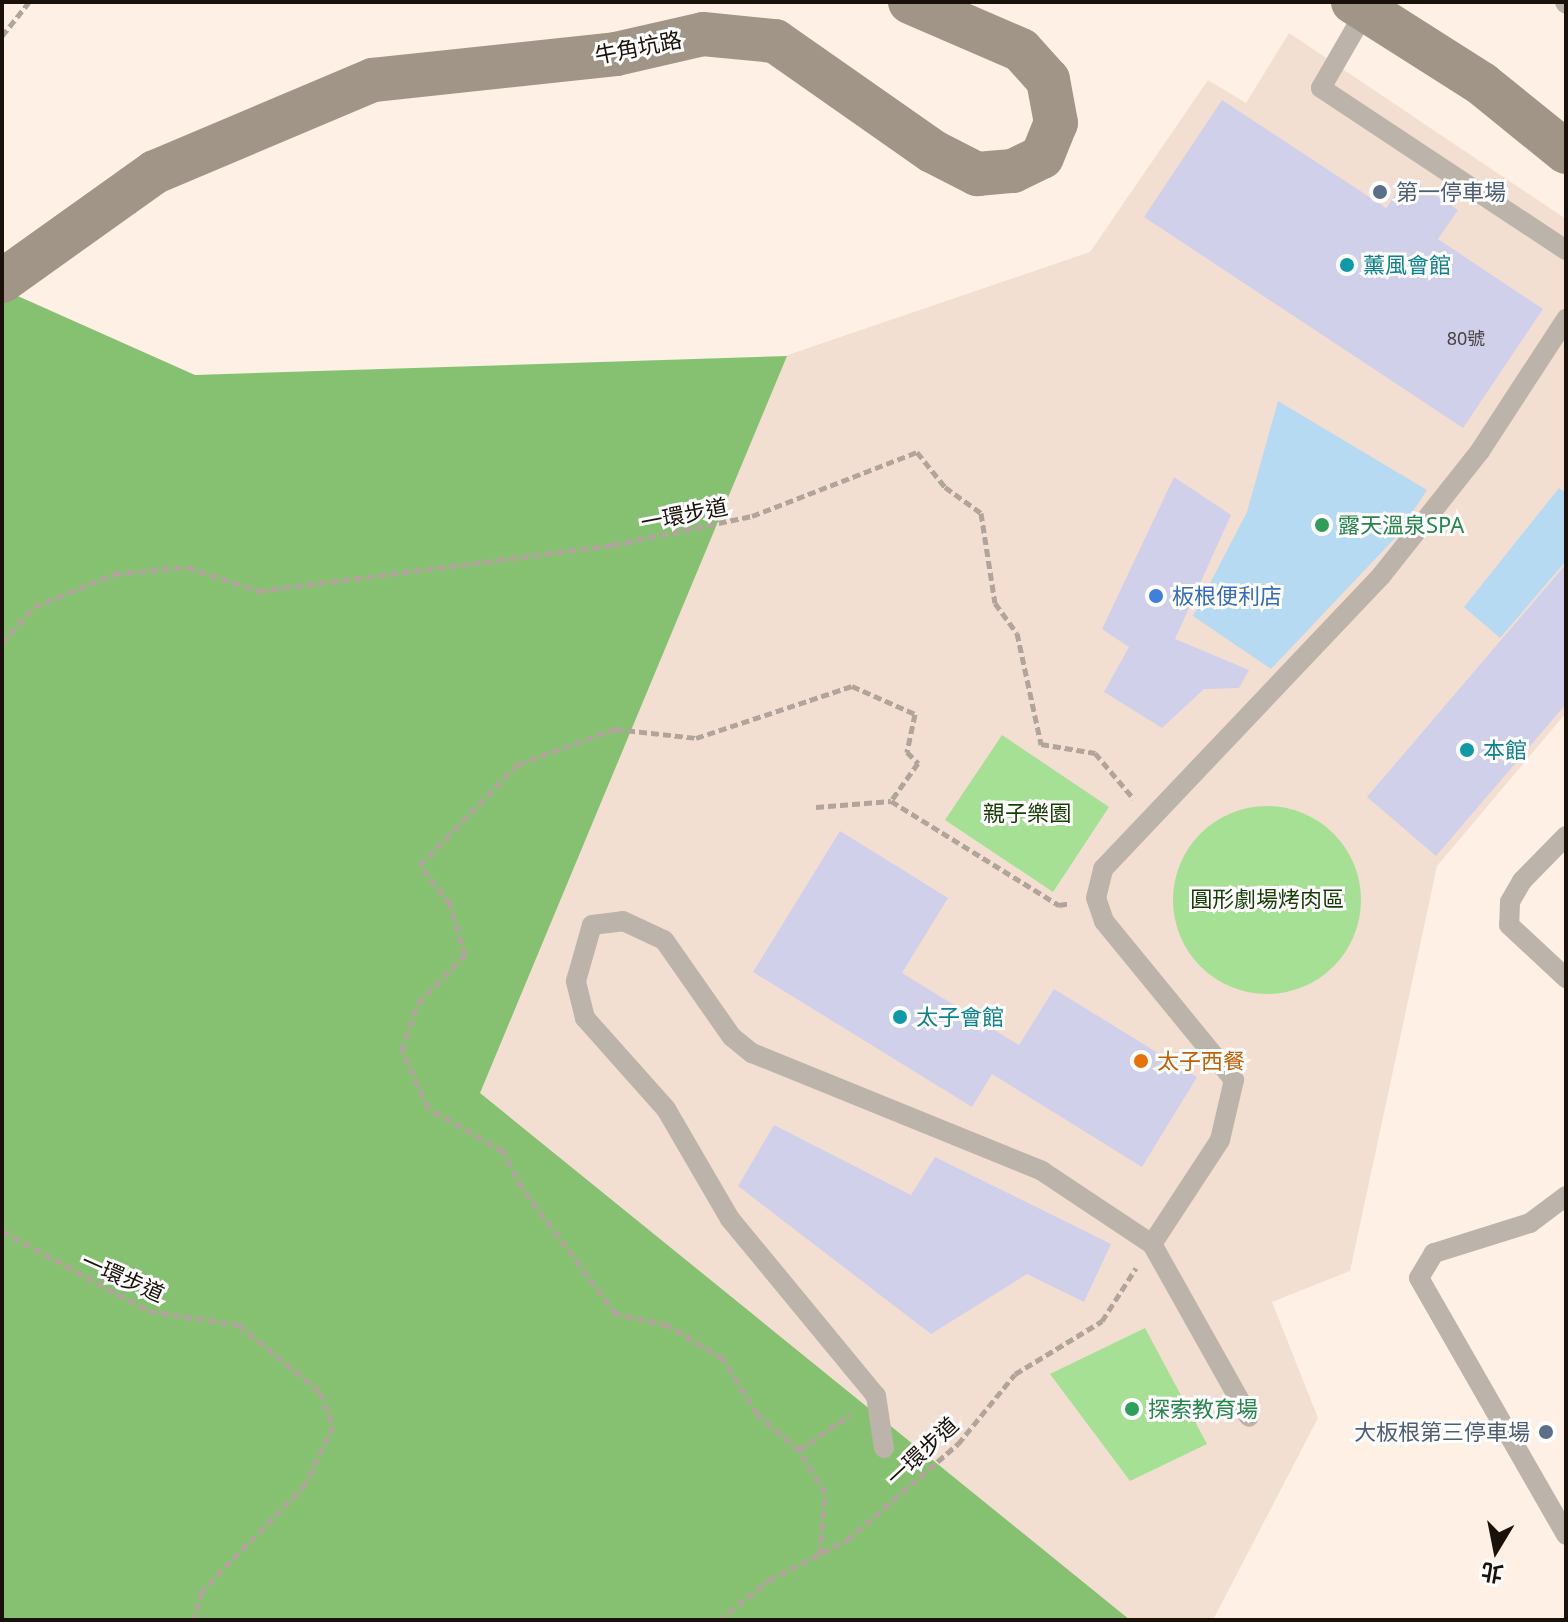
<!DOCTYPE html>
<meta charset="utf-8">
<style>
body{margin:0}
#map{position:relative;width:1568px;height:1622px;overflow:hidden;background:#fef0e5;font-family:"Noto Sans","Noto Sans TC",sans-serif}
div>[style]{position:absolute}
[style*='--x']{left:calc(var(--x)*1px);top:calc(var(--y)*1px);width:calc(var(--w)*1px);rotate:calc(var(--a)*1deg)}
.built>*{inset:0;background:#f2dfd2}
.green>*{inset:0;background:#a6e094}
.round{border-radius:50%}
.forest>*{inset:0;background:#86c172}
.water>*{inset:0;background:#b6daf1}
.building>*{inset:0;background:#d0d0ea}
.path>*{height:5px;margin-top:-2.5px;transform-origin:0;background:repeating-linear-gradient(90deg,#b0a49b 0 8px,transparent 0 12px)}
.lane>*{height:20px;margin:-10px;padding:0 10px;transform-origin:10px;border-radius:10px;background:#bcb4aa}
.secondary>*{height:44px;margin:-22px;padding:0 22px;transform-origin:22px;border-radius:22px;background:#a09587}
.dots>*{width:22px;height:22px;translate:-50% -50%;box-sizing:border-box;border:4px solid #fff;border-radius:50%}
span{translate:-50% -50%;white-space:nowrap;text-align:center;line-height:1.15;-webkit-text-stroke:6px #fff;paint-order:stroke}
.number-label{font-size:18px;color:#474142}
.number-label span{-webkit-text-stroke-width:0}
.street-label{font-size:22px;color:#19110a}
.service-label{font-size:22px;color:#4e5e75}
.left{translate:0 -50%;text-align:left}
.right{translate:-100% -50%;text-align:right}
.culture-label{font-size:22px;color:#0d838f}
.leisure-label{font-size:22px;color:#27864d}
.shop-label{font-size:22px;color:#366cbe}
.park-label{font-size:22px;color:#173d05}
.food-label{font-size:22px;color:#c56008}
.frame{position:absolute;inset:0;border:4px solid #19110a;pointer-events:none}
.north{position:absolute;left:1456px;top:1510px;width:80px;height:80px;-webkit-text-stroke:6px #fff;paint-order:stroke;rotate:190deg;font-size:22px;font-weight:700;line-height:32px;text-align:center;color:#19110a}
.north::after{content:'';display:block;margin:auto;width:28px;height:36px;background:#19110a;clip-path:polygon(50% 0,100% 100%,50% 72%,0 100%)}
</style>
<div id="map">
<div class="built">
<div style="clip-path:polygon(1289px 33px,1566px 219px,1566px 713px,1437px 866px,1350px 1271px,1272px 1302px,1318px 1418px,1213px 1620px,2px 1620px,2px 465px,500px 453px,1090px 252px,1208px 80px,1246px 103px)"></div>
</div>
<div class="green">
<div style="clip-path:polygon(1002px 735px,1109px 807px,1053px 892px,945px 820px)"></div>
<div class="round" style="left:1173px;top:806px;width:188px;height:188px"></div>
<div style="clip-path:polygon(1145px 1328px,1207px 1444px,1130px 1481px,1050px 1374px)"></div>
</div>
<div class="forest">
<div style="clip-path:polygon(2px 289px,195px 375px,787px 356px,480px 1093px,1130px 1620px,2px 1620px)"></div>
</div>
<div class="water">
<div style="clip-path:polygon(1278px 401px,1427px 490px,1396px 537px,1271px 669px,1193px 616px,1247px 512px)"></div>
<div style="clip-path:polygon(1559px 488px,1566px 493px,1566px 561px,1500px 638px,1464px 607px)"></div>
</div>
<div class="building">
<div style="clip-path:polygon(1222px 100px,1386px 208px,1408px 177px,1458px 210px,1438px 239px,1543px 309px,1463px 428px,1144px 217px)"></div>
<div style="clip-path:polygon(1174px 477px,1231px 515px,1175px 639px,1249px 670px,1239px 688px,1204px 689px,1162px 728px,1104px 692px,1129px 647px,1102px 629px)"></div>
<div style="clip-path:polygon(1566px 564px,1566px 704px,1436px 856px,1367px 797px)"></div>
<div style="clip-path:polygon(840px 831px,948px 898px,902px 973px,1019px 1045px,1054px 989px,1197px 1077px,1142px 1167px,992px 1074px,972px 1107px,753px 972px)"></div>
<div style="clip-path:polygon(774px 1125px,911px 1195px,935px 1157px,1111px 1244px,1084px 1302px,1027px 1274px,931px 1334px,738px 1186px)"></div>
</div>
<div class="path">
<div style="--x:2;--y:36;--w:43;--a:-51.5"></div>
<div style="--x:2;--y:643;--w:48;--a:-48.4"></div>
<div style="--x:34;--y:607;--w:87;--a:-22.4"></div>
<div style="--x:114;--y:574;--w:73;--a:-5.5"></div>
<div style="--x:187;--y:567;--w:76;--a:18.4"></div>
<div style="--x:259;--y:591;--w:357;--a:-7.4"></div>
<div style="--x:613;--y:545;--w:142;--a:-11.8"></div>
<div style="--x:752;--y:516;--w:177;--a:-21.2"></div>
<div style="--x:917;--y:452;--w:45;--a:51.3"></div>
<div style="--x:945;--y:487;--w:44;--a:35.8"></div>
<div style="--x:981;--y:513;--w:91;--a:81.2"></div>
<div style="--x:995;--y:603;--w:37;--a:54"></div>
<div style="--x:1017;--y:633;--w:114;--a:77.8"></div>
<div style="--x:1041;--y:744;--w:55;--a:9.5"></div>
<div style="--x:1095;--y:753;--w:60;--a:49.7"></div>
<div style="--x:816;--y:807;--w:75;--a:-4.6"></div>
<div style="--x:2;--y:1231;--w:167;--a:28.6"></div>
<div style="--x:149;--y:1311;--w:91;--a:8.8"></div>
<div style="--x:239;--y:1325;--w:105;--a:39.6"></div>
<div style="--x:320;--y:1392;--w:36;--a:69"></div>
<div style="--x:333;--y:1426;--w:64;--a:115"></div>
<div style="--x:306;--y:1484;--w:149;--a:134.2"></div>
<div style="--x:202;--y:1591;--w:30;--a:107"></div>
<div style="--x:799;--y:1450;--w:63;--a:-34.7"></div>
<div style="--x:820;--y:1554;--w:61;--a:-85.3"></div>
<div style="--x:825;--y:1493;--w:50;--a:-121.2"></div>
<div style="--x:799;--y:1450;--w:55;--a:-139.4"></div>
<div style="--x:757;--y:1414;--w:65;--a:-121.7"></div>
<div style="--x:723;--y:1359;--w:65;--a:-148.3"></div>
<div style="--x:668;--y:1325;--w:53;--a:-168.1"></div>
<div style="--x:616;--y:1314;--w:157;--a:-126.7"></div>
<div style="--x:522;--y:1188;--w:42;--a:-117.2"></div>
<div style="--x:503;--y:1151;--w:86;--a:-150.2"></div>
<div style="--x:428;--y:1108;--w:64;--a:-114.1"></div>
<div style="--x:402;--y:1050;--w:50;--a:-71.2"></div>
<div style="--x:418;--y:1003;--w:67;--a:-45.6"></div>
<div style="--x:465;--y:955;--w:53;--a:-106.4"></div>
<div style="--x:450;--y:904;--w:49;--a:-127.6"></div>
<div style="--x:420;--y:865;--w:141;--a:-45.9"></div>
<div style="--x:518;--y:764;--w:103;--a:-19.8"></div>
<div style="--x:615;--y:729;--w:81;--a:6.3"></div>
<div style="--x:696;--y:738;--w:164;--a:-18.4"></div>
<div style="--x:852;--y:686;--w:69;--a:24"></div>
<div style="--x:915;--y:714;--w:39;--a:102"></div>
<div style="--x:907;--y:752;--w:16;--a:45"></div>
<div style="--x:918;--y:763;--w:47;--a:125.4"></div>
<div style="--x:891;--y:801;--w:198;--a:31.8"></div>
<div style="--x:1059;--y:905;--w:12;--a:-9"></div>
<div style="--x:719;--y:1620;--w:64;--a:-38.7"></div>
<div style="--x:769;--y:1580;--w:88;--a:-27.1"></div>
<div style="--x:847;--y:1540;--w:147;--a:-40.9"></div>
<div style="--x:958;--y:1444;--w:90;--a:-50.8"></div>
<div style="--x:1015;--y:1374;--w:102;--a:-31.3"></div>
<div style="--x:1102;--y:1321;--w:63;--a:-57.3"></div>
</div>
<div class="lane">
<div style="--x:1565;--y:2;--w:2;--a:63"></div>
<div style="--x:1366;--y:10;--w:90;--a:120"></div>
<div style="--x:1321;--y:88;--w:294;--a:33.5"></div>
<div style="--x:1566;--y:836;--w:63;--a:134.4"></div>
<div style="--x:1522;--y:881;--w:24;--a:120"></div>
<div style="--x:1510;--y:902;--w:23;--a:92"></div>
<div style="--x:1509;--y:925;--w:78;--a:42.9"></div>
<div style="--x:1566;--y:1196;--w:45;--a:143.1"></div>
<div style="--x:1530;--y:1223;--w:101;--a:162.6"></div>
<div style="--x:1434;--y:1253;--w:29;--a:121"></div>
<div style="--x:1419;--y:1278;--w:296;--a:60.2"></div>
<div style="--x:1152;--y:1244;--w:124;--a:-56.8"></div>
<div style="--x:1220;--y:1140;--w:62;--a:-76.9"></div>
<div style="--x:1234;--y:1080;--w:205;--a:-129.3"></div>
<div style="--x:1104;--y:921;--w:24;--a:-109"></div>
<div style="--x:1096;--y:898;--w:30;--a:-76"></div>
<div style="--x:1103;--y:869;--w:404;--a:-46.5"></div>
<div style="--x:1381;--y:576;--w:159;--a:-51.6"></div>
<div style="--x:1480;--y:451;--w:158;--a:-56.9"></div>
<div style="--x:884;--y:1448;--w:53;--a:-98.7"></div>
<div style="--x:876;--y:1396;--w:229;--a:-129.5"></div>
<div style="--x:730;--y:1219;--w:127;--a:-120.2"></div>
<div style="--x:666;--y:1109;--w:122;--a:-131.7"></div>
<div style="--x:585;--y:1018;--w:38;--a:-104"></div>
<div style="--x:576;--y:981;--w:58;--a:-74.1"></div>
<div style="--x:592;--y:925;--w:31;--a:-7"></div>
<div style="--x:623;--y:921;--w:45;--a:24.9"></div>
<div style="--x:664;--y:940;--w:118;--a:55"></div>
<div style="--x:732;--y:1037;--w:26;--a:39"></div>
<div style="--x:752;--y:1053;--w:313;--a:22.1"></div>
<div style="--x:1042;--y:1171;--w:132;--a:33.6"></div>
<div style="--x:1152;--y:1244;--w:198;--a:60.7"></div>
</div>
<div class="secondary">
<div style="--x:1353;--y:2;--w:153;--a:32.4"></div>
<div style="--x:1482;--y:84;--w:108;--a:39"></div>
<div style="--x:2;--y:281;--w:188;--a:-35.5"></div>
<div style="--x:155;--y:172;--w:237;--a:-22.9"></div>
<div style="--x:373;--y:80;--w:244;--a:-6.1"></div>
<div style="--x:616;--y:54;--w:89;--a:-12.9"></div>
<div style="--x:703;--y:34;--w:72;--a:5.6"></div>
<div style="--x:775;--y:41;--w:192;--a:35"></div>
<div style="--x:932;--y:151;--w:51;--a:27.1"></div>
<div style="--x:977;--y:174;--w:36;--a:-5"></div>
<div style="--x:1013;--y:171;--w:32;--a:-26"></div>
<div style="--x:1042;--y:157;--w:37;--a:-68"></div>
<div style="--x:1056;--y:123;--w:44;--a:-100.5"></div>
<div style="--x:1048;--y:80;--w:40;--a:-132"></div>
<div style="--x:1021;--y:50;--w:121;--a:-156.6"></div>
</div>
<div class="dots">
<div style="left:1380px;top:192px;background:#5c6f8a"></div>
<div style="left:1347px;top:265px;background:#0f9aa8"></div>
<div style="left:1322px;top:525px;background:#2e9e5b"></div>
<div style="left:1156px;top:596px;background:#3f7fe0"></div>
<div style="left:1467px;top:750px;background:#0f9aa8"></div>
<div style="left:900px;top:1017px;background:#0f9aa8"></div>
<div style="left:1141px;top:1061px;background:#e8710a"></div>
<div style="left:1132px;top:1409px;background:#2e9e5b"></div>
<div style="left:1546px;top:1432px;background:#5c6f8a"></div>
</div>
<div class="number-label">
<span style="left:1466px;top:338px">80號</span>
</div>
<div class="street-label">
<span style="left:638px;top:47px;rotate:-11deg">牛角坑路</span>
<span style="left:684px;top:514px;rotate:-11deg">一環步道</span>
<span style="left:123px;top:1277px;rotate:24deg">一環步道</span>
<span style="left:922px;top:1451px;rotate:-43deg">一環步道</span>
</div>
<div class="service-label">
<span class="left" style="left:1396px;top:192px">第一停車場</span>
<span class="right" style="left:1530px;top:1432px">大板根第三停車場</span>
</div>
<div class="culture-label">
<span class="left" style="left:1363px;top:265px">薰風會館</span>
<span class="left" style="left:1483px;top:750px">本館</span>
<span class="left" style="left:916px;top:1017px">太子會館</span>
</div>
<div class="leisure-label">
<span class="left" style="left:1338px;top:525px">露天溫泉SPA</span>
<span class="left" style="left:1148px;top:1409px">探索教育場</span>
</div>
<div class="shop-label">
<span class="left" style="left:1172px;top:596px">板根便利店</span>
</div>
<div class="park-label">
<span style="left:1027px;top:813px">親子樂園</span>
<span style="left:1267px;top:899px">圓形劇場烤肉區</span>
</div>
<div class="food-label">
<span class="left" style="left:1157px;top:1061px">太子西餐</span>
</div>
<div class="frame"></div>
<div class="north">北</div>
</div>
